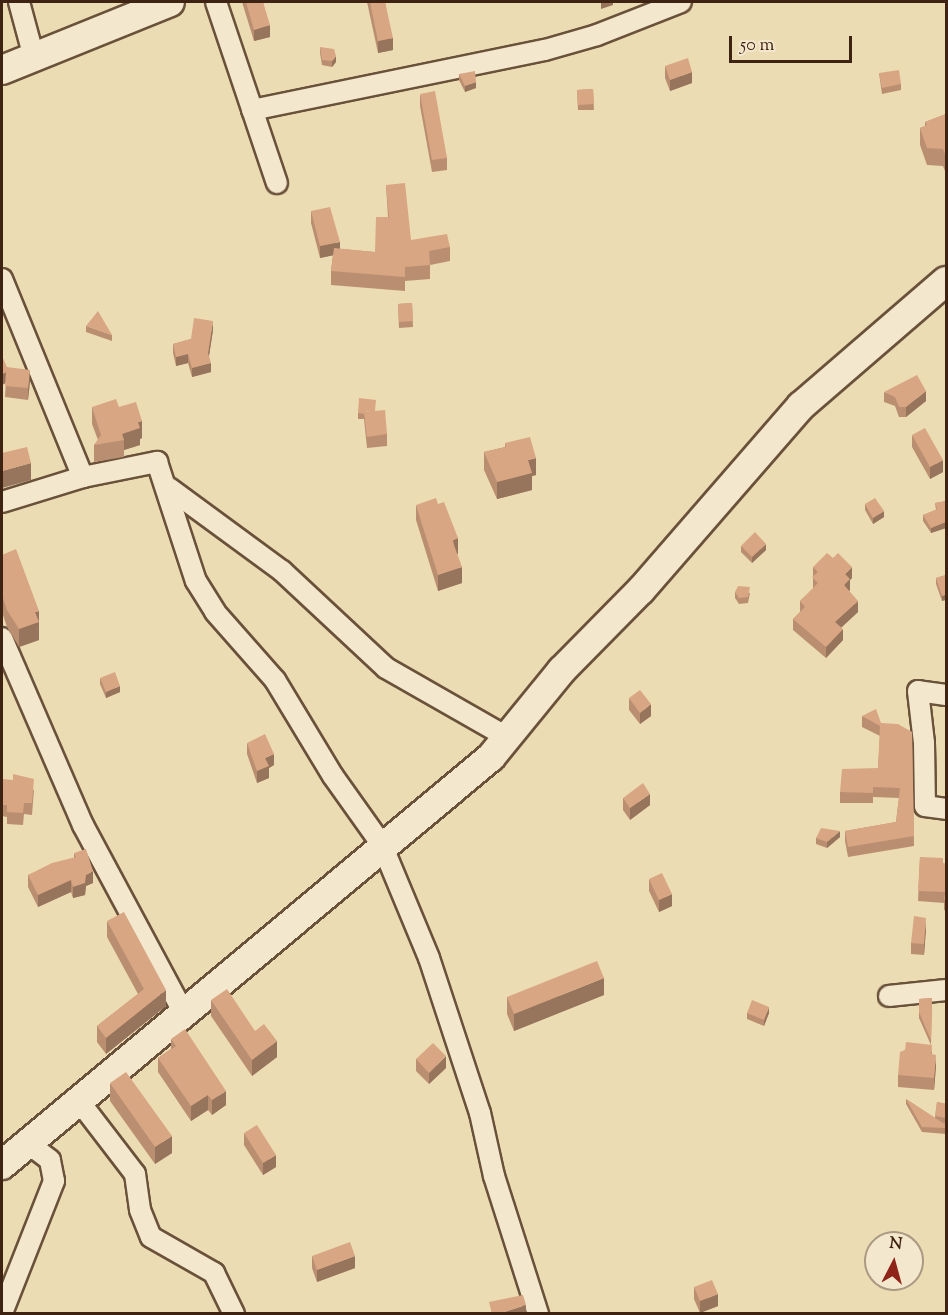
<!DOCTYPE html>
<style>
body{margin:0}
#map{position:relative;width:948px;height:1315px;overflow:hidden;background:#ecdcb3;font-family:"Sorts Mill Goudy",serif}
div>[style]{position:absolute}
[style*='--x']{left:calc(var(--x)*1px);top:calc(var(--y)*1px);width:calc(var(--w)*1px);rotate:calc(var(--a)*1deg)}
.roads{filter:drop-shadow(2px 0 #6a513a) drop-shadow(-2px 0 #6a513a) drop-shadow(0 2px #6a513a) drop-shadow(0 -2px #6a513a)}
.street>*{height:20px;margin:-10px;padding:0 10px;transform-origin:10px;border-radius:10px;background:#f3e8ce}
.secondary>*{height:28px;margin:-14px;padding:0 14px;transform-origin:14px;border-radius:14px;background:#f3e8ce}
.wall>*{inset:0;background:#ba8f71}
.shaded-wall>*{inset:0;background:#97745c}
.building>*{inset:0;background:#d8a683}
span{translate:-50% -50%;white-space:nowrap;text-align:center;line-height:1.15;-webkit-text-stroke:4.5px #f3e8ce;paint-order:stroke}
.frame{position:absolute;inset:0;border:3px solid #3f2312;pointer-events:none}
.north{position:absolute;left:864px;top:1231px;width:60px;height:60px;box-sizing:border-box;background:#f3e8ce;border:2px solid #ab9983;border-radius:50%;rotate:6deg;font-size:16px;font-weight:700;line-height:24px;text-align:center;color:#3f2312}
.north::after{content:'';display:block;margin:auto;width:21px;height:27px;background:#8f2418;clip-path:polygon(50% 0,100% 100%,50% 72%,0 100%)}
.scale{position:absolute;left:729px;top:36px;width:123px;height:27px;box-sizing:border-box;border:3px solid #3f2312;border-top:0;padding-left:8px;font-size:18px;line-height:21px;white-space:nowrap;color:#3f2312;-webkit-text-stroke:4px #f3e8ce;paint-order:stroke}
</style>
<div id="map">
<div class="roads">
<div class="street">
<div style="--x:19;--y:2;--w:54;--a:74.9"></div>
<div style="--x:216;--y:2;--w:191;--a:71.4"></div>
<div style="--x:252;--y:110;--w:299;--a:-11.6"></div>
<div style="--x:545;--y:50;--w:54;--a:-16.1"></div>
<div style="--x:597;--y:35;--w:90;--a:-21.4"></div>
<div style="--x:2;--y:279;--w:214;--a:67.8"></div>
<div style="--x:169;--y:488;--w:140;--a:36.3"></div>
<div style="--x:282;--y:571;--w:142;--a:43"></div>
<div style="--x:386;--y:668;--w:139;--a:29.7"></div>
<div style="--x:2;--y:502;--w:85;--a:-17.2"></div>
<div style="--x:83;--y:477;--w:76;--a:-11.5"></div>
<div style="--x:157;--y:462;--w:125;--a:71.9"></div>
<div style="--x:196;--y:581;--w:36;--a:58"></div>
<div style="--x:215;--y:612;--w:91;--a:48.6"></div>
<div style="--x:275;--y:680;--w:112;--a:58.9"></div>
<div style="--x:333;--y:776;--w:85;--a:54.6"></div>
<div style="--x:382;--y:845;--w:122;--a:67.4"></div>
<div style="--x:429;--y:958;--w:163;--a:71.8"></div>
<div style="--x:480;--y:1113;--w:65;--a:77.5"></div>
<div style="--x:494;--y:1176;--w:145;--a:72.3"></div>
<div style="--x:2;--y:638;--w:204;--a:66.6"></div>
<div style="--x:83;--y:825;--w:216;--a:61.8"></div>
<div style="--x:946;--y:695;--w:28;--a:-172"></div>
<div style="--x:918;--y:691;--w:52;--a:83.4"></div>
<div style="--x:924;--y:743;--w:63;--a:89.1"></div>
<div style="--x:925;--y:806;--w:21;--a:8"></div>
<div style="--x:889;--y:996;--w:57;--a:-6"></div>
<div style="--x:79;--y:1101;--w:92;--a:52.5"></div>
<div style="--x:135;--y:1174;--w:36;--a:82"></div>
<div style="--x:140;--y:1210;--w:29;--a:68"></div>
<div style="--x:151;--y:1237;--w:73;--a:29.7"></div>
<div style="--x:214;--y:1273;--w:46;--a:64"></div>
<div style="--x:2;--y:1313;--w:142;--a:-68.5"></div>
<div style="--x:54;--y:1181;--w:21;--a:-101"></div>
<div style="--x:50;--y:1160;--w:26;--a:-143"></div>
</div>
<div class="secondary">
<div style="--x:2;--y:70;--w:181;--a:-22"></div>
<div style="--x:2;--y:1165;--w:637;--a:-39.84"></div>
<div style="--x:491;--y:757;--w:112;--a:-50.8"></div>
<div style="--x:562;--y:670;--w:112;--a:-45.4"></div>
<div style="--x:641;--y:590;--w:244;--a:-49"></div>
<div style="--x:801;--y:406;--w:191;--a:-40.8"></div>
</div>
</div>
<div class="wall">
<div style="clip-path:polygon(242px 2px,263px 2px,270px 37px,254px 41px)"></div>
<div style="clip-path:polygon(367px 2px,385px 2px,393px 50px,378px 53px)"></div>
<div style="clip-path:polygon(320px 47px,336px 62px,332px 67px,322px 65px,320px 53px)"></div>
<div style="clip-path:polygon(665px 66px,692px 83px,670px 91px,665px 78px)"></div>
<div style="clip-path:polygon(879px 73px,901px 84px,901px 90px,882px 94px)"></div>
<div style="clip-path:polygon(459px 74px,476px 88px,465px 92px,459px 80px)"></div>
<div style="clip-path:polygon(593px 89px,594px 110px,578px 110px,577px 90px)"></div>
<div style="clip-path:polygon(420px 94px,447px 158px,447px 170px,432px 172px,420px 106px)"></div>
<div style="clip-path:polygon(946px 114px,945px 171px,943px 166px,927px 165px,920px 145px,920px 128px,925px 126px,925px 122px)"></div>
<div style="clip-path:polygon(386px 185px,411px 240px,450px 247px,450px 261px,430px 265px,430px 279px,405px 281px,405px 291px,331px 285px,331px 271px,333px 255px,320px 258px,311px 223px,311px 211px,340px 249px,375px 252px,388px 217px)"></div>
<div style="clip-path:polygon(412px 303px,413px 327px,399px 328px,398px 304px)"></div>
<div style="clip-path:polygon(86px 326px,112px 335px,112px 341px,86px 332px)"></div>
<div style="clip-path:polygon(213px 330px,209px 356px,211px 372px,192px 377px,188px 363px,176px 366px,173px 353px,173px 344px,191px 339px)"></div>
<div style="clip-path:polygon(7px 367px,30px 381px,28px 400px,5px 397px)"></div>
<div style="clip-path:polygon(884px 392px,926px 401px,906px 417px,899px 417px,895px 406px,884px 402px)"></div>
<div style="clip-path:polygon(92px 407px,119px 407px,142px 438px,140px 439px,140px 445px,124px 450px,124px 457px,94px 462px,94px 445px,98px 440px,92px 424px)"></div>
<div style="clip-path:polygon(376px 411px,387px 434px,387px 446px,367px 448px,364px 419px,358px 419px,358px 413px)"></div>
<div style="clip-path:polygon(912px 435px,943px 472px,930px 479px,912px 447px)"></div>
<div style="clip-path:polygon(505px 443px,536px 475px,532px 476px,532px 490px,497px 499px,484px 470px,484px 452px,505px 447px)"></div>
<div style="clip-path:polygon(946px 501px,946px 528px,931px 533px,923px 521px,923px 515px,936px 510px,935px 503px)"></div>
<div style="clip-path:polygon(865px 504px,884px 517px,873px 524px,865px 510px)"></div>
<div style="clip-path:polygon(416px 505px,458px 554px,457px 554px,462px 583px,438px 591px,416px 520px)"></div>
<div style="clip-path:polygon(741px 546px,766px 550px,752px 563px,741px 552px)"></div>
<div style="clip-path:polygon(2px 555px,39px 628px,39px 640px,19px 647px,7px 627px,2px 612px)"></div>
<div style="clip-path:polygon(813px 567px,852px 578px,850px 580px,850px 590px,849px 591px,858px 612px,841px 628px,843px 640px,826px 658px,793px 630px,793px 619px,800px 612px,800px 601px,813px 589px)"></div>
<div style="clip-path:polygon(946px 575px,942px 601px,936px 584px,936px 578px)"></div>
<div style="clip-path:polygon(735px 592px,750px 593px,748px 603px,739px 604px,735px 598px)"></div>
<div style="clip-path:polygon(100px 678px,120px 692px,106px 698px,100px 684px)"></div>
<div style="clip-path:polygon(629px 698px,651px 716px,640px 724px,629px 710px)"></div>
<div style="clip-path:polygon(862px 716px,881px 723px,912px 732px,914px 846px,848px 857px,845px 841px,845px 831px,896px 822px,899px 798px,873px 797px,873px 803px,840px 803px,840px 792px,878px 768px,880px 736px,862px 727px)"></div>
<div style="clip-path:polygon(247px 743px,274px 765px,269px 768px,269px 778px,257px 783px,247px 754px)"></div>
<div style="clip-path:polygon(2px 779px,34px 790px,32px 815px,24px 814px,23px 825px,7px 824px,7px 817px,2px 816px)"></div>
<div style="clip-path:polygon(623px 798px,650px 805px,630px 820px,623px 810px)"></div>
<div style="clip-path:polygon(840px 837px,827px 848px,816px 844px,816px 838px)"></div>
<div style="clip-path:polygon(74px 853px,93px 883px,86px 886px,85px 895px,73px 898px,71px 892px,38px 907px,28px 887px,28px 875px,74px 858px)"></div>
<div style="clip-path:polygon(920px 857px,946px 864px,946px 911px,944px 910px,944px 903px,918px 901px)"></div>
<div style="clip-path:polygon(649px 879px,672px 906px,659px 912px,649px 891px)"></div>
<div style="clip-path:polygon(107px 921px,166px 1006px,106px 1054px,97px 1042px,97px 1026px,138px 994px,107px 937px)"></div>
<div style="clip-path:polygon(926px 929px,924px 955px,911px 954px,911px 943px)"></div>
<div style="clip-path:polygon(604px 995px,514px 1031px,507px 1014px,507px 997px)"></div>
<div style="clip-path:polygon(932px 998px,931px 1045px,932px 1054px,936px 1066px,934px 1090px,898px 1087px,898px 1075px,931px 1045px,919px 1018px,919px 999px)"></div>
<div style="clip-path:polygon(211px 1000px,255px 1031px,277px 1057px,252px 1076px,211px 1016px)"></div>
<div style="clip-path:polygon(747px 1013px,769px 1013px,764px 1026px,747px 1019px)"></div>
<div style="clip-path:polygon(171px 1039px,226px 1105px,212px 1115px,208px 1110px,191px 1121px,158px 1072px,158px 1058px,171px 1049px)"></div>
<div style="clip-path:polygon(416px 1059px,446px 1068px,429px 1084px,416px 1071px)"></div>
<div style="clip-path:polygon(110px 1083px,172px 1153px,155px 1164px,110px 1101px)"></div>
<div style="clip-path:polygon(906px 1099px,935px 1118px,937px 1102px,946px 1104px,946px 1124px,944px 1123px,946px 1125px,946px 1134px,922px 1132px,906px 1104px)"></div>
<div style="clip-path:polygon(244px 1133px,276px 1167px,263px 1175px,244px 1145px)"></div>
<div style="clip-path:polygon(312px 1256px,355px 1268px,317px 1282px,312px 1268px)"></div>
<div style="clip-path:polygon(694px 1287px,718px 1306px,700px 1313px,694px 1299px)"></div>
</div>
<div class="shaded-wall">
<div style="clip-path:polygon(601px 2px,613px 2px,613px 5px,601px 9px)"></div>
<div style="clip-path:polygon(270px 25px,270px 37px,254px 41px,254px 30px)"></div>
<div style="clip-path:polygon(393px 38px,393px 50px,378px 53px,378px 41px)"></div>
<div style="clip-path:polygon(336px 56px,336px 62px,332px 67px,332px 61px)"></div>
<div style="clip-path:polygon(692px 72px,692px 83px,670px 91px,670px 80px)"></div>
<div style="clip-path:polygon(476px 82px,476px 88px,465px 92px,465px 86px)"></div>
<div style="clip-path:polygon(945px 154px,946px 154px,946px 171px,945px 171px)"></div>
<div style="clip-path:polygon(340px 242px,340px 254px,320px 258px,320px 246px)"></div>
<div style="clip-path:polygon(213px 321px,213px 330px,208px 362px,208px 353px)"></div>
<div style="clip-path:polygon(188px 354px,188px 363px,176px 366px,176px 357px)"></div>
<div style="clip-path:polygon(211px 363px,211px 372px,192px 377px,192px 368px)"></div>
<div style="clip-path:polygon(30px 370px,30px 381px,28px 400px,28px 388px)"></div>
<div style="clip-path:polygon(6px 372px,6px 383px,2px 385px,2px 374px)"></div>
<div style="clip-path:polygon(926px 391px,926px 401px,906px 417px,906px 407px)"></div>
<div style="clip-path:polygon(142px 421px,142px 438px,140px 439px,140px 445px,124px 450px,124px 440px,122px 434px,138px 422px)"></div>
<div style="clip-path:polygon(536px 458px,536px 475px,532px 476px,532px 490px,497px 499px,497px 482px,528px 460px)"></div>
<div style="clip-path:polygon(943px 460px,943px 472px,930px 479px,930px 467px)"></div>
<div style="clip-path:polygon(31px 463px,31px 480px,2px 488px,2px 471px)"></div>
<div style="clip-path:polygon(884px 511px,884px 517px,873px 524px,873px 518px)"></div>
<div style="clip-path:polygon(946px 522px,946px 528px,931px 533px,931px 528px)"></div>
<div style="clip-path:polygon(458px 538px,458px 554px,453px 555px,453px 540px)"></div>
<div style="clip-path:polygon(766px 544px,766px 550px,752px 563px,752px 557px)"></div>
<div style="clip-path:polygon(462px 567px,462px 583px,438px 591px,438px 575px)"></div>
<div style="clip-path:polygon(852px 567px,852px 578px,850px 580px,850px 590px,844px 596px,845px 574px)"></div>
<div style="clip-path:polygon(946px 594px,946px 600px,942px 601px,942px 596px)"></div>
<div style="clip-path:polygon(858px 601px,858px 612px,835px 633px,835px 622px)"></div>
<div style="clip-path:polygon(39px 611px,39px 640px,19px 647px,19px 629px,35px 612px)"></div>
<div style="clip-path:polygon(843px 629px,843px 640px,826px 658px,826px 647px)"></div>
<div style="clip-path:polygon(120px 686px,120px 692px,106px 698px,106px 692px)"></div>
<div style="clip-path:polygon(651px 704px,651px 716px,640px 724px,640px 713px)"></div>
<div style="clip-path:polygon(274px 754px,274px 765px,269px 768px,269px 778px,257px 783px,257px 771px,265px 758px)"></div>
<div style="clip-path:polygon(650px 794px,650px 805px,630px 820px,630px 808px)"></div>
<div style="clip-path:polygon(840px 831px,840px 837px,827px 848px,827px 842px)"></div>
<div style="clip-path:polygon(93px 871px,93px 883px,86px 886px,85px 895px,73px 898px,73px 887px,86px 875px)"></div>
<div style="clip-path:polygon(71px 880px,71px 892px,38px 907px,38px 895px)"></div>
<div style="clip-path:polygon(672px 894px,672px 906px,659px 912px,659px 900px)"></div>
<div style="clip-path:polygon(926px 918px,926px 929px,924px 955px,924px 944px)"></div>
<div style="clip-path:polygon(604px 978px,604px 995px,514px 1031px,514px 1014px)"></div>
<div style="clip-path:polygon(166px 990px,166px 1006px,106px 1054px,106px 1038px)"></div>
<div style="clip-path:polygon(769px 1007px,769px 1013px,764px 1026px,764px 1020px)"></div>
<div style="clip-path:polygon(277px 1041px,277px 1057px,252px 1076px,252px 1060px)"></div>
<div style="clip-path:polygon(936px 1055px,936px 1066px,934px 1090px,934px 1078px)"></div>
<div style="clip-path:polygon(446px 1056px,446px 1068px,429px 1084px,429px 1073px)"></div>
<div style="clip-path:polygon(226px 1091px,226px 1105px,212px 1115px,212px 1100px)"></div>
<div style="clip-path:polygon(208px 1095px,208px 1110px,191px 1121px,191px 1106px)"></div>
<div style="clip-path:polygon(172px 1136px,172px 1153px,155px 1164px,155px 1147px)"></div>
<div style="clip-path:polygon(276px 1155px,276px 1167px,263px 1175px,263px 1163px)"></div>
<div style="clip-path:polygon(355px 1256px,355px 1268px,317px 1282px,317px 1270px)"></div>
<div style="clip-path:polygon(718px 1294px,718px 1306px,700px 1313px,700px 1301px)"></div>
<div style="clip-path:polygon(526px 1305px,526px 1314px,498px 1314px)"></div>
</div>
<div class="building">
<div style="clip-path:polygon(246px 2px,263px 2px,270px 25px,254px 30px)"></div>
<div style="clip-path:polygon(370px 2px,385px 2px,393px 38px,378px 41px)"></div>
<div style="clip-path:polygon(320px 47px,334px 49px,336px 56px,332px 61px,322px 60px)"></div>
<div style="clip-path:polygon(688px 58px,692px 72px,670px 80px,665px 66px)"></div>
<div style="clip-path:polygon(899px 70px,901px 84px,882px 88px,879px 73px)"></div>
<div style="clip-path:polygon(475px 71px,476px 82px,465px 86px,459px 74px)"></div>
<div style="clip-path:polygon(593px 89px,594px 104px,578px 105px,577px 90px)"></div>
<div style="clip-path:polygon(435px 91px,447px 158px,432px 160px,420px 94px)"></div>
<div style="clip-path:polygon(946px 114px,946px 154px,945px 154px,943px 149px,927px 148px,920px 128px,927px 125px,925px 122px)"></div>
<div style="clip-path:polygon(405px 183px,411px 240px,447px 234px,450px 247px,429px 251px,430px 265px,405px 267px,405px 277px,331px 271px,334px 248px,375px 252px,376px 217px,389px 217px,386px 185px)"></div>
<div style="clip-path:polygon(330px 207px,340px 242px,320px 246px,311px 211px)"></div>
<div style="clip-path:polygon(412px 303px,413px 321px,399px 322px,398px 304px)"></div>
<div style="clip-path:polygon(98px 311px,112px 335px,86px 326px)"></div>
<div style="clip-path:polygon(194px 318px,213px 321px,208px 353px,211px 363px,192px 368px,188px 354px,176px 357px,173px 344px,191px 339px)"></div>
<div style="clip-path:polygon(2px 356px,7px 367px,30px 370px,28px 388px,5px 386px,6px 372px,2px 374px)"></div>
<div style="clip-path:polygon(917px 375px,926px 391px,906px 407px,899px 407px,895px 397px,884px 392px)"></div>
<div style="clip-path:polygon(359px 398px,376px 400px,375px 411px,364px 412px,365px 414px,358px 413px)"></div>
<div style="clip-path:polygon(116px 399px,119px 407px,136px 402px,142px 421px,138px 422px,140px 428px,122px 434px,124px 440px,94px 445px,101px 435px,92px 407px)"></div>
<div style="clip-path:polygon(385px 410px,387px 434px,367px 437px,364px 412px)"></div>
<div style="clip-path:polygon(925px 428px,943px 460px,930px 467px,912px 435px)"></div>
<div style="clip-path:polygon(530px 437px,536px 458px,528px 460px,532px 473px,497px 482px,484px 452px,506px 447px,505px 443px)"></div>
<div style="clip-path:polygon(27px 447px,31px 463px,2px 471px,2px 453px)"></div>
<div style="clip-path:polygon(436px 498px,438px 504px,444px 502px,458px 538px,453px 540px,454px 545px,462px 567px,438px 575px,416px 505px)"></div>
<div style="clip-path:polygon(875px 498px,884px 511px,873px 518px,865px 504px)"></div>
<div style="clip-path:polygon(946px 501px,946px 522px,931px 528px,923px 515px,937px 509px,935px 503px)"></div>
<div style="clip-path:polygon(755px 532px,766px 544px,752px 557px,741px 546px)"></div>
<div style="clip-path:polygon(16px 549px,39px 611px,35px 612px,39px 622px,19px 629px,7px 610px,2px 595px,2px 555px)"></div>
<div style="clip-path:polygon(827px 553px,833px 558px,838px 553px,852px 567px,845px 574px,850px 579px,844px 585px,858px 601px,835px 622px,843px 629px,826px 647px,793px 619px,805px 607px,800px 601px,818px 583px,812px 577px,818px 572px,813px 567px)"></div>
<div style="clip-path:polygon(946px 575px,946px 594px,942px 596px,936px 578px)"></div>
<div style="clip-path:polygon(738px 586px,750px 587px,748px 597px,739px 598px,735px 592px)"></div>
<div style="clip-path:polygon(115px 672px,120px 686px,106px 692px,100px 678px)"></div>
<div style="clip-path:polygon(640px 690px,651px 704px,640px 713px,629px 698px)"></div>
<div style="clip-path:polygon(876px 709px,881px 723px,898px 724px,912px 732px,914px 836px,848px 847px,845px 831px,896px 822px,900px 788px,873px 787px,873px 793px,840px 792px,842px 769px,878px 768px,880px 726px,862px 716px)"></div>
<div style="clip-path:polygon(265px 734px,274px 754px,265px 758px,269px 766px,257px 771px,247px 743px)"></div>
<div style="clip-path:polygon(13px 774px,34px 779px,32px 803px,24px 803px,23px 813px,7px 812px,7px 805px,2px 805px,2px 779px,13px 780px)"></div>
<div style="clip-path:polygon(643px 783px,650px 794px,630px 808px,623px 798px)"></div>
<div style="clip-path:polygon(821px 828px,840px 831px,827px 842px,816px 838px)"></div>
<div style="clip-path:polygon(86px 849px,93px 871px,86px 875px,85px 883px,73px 887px,71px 880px,38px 895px,28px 875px,52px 863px,76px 857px,74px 853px)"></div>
<div style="clip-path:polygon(920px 857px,943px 858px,943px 864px,946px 864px,946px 900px,944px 900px,945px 892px,918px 891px)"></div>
<div style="clip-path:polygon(662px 873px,672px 894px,659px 900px,649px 879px)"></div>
<div style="clip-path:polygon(124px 912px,166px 990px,106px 1038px,97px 1026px,144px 989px,107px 921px)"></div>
<div style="clip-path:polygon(914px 916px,926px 918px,924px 944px,911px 943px)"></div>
<div style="clip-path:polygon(597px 961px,604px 978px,514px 1014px,507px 997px)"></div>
<div style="clip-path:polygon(227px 989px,255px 1031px,264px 1024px,277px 1041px,252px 1060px,211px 1000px)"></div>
<div style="clip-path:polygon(932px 998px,931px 1040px,919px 1012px,919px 999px)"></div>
<div style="clip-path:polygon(752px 1000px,769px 1007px,764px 1020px,747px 1013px)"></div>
<div style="clip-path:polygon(185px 1029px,226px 1091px,212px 1100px,208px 1095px,191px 1106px,158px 1058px,176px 1046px,171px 1039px)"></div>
<div style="clip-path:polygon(906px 1042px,932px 1045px,931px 1054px,936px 1055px,934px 1078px,898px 1075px,900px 1052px,905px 1050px)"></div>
<div style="clip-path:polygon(433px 1043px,446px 1056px,429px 1073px,416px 1059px)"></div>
<div style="clip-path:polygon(126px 1072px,172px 1136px,155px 1147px,110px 1083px)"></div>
<div style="clip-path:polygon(906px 1099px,946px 1125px,946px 1128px,922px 1127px)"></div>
<div style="clip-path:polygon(937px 1102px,946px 1104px,946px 1118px,935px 1116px)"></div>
<div style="clip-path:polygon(257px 1125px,276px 1155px,263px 1163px,244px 1133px)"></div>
<div style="clip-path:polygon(350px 1242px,355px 1256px,317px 1270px,312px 1256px)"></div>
<div style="clip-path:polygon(712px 1280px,718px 1294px,700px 1301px,694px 1287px)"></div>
<div style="clip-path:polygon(523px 1295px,526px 1305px,498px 1314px,492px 1314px,489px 1302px)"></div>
</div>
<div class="frame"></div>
<div class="north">N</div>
<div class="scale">50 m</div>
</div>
